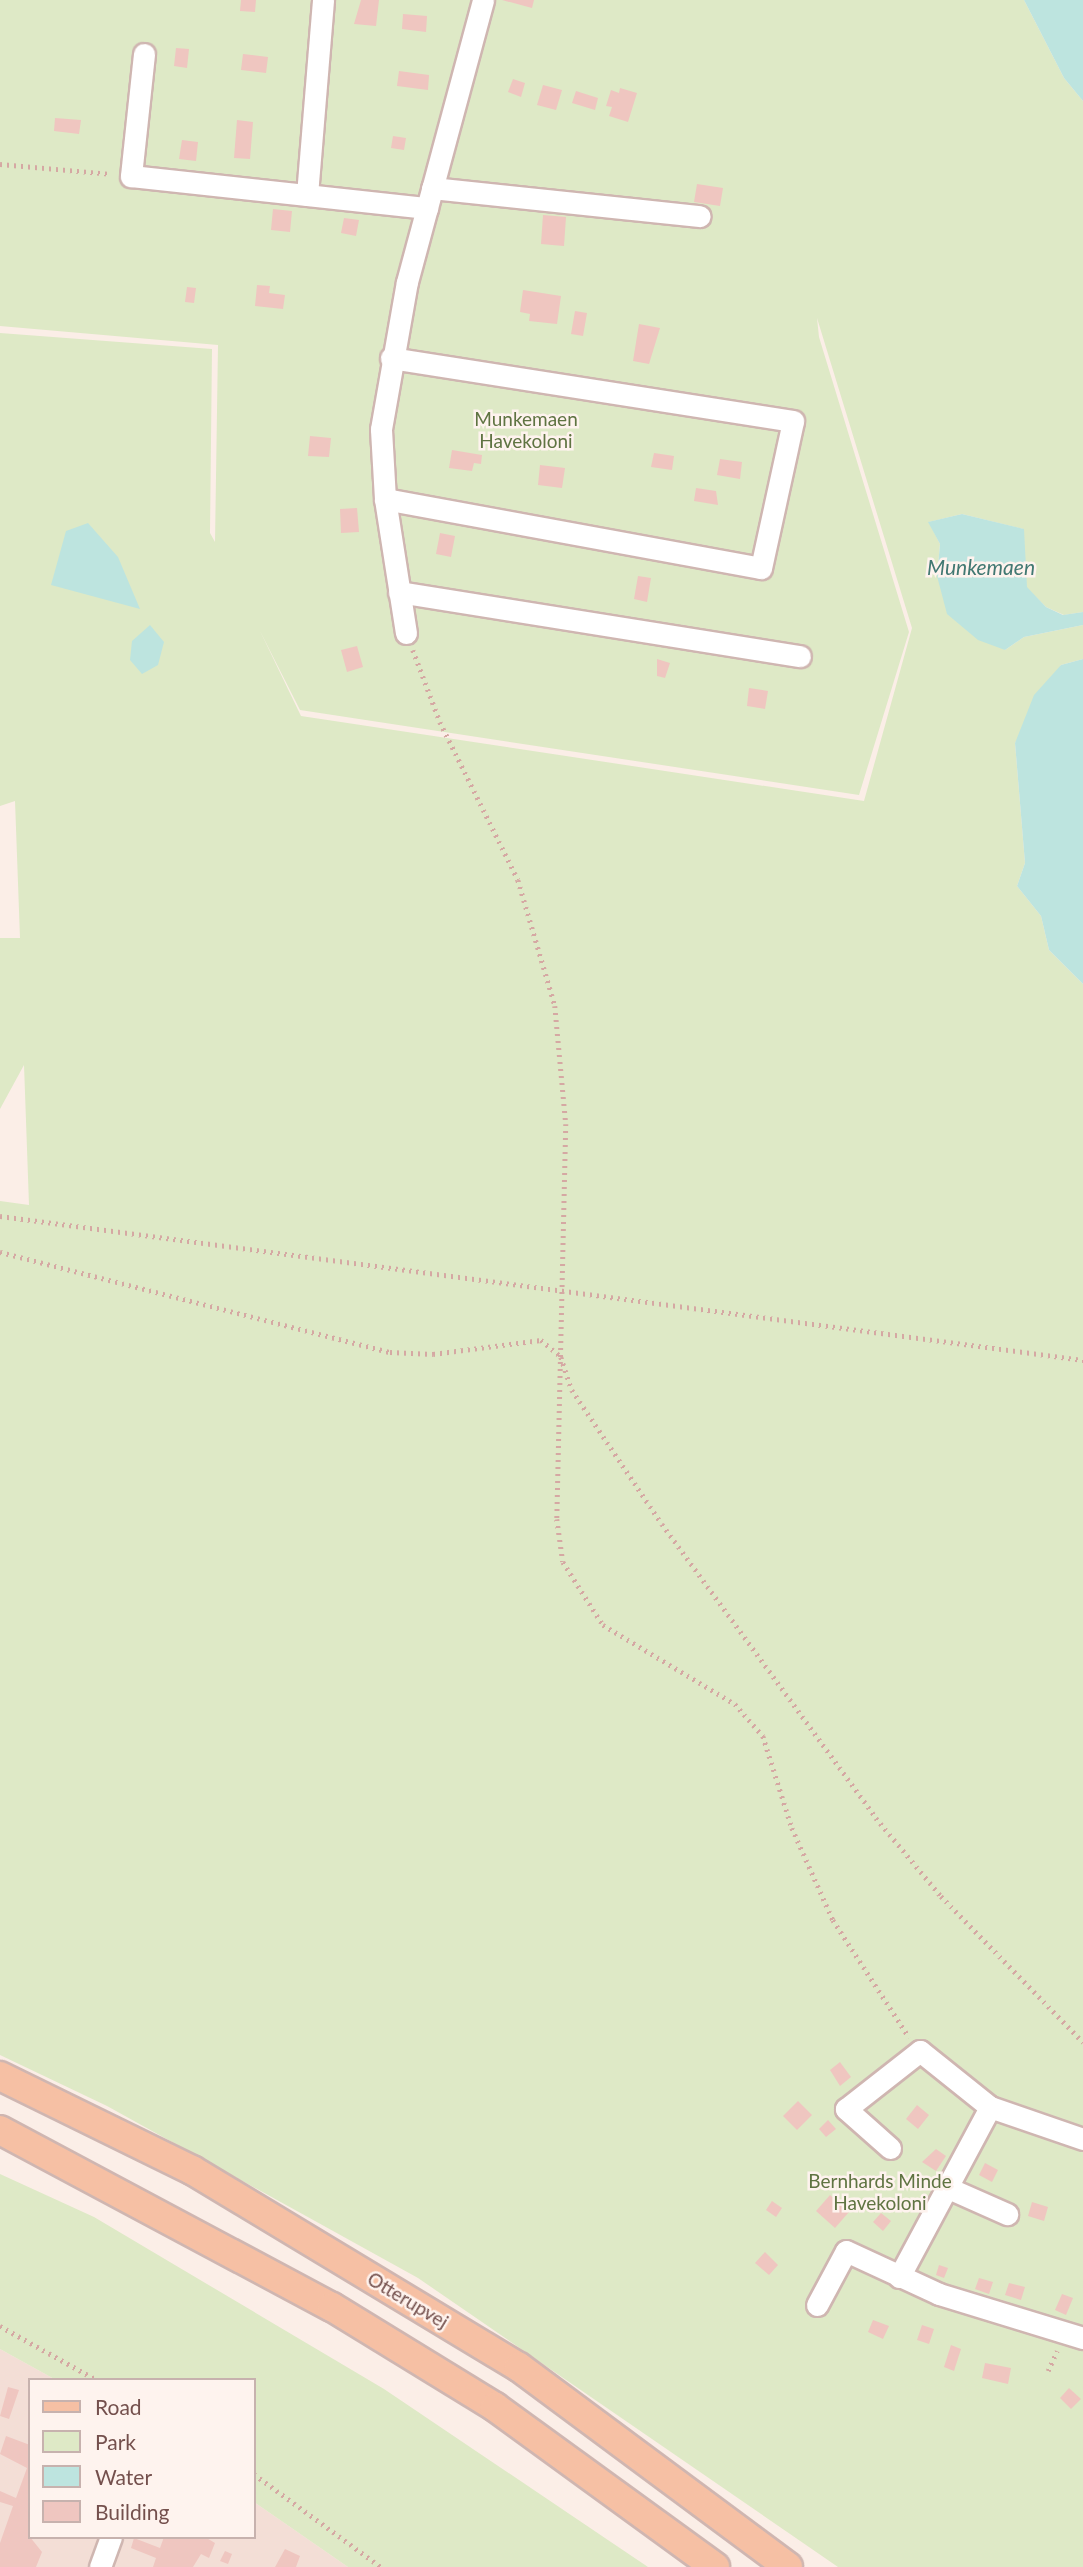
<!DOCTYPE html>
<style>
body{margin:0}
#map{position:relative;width:1083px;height:2567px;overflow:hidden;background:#fbeee7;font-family:Lato,sans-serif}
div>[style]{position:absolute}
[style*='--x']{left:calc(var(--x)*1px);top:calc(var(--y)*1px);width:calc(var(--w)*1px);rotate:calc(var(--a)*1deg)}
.residential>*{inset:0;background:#f3ded6}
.green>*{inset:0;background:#dee9c6}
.water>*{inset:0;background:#bde4df}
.building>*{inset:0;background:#efc6c0}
.path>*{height:4.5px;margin-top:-2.25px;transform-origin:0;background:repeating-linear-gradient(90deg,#d5a8a3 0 2px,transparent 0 7px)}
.roads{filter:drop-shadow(2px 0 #cfb6b1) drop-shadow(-2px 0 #cfb6b1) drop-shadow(0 2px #cfb6b1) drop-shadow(0 -2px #cfb6b1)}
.minor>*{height:21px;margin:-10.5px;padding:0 10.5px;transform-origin:10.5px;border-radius:10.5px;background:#fff}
.major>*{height:28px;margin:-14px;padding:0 14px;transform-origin:14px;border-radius:14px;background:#f6c0a4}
span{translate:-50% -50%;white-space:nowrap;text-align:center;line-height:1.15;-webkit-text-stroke:5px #fef3ee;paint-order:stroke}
.park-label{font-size:19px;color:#5f7442}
.street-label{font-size:19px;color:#74504d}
.water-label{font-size:21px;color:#417872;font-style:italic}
.legend{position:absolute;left:28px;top:2378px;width:228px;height:161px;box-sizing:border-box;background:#fef3ee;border:2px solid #c7b2ae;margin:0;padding:9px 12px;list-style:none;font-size:21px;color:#74504d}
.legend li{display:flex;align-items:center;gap:14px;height:35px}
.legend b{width:35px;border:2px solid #c7b2ae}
</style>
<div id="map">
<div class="residential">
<div style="clip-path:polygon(0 2349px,56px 2380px,30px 2380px,30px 2537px,254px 2537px,254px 2502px,348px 2567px,0 2567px)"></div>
</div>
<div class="green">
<div style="clip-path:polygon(evenodd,0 0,1024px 0,1064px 78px,1083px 101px,1083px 612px,1064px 615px,1046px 607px,1026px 587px,1023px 529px,962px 514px,929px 522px,940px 544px,937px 576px,1005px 650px,1024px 637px,1083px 625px,1083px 659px,1061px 665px,1015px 743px,1025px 863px,1017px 886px,1041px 916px,1049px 950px,1083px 984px,1083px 2567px,838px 2567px,418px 2278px,107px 2106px,0 2055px,0 1201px,29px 1205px,24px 1065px,0 1109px,0 938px,20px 938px,15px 801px,0 806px,0 333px,212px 349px,210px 533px,215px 542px,218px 345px,0 326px,0 0,817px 318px,912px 628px,864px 801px,301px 716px,260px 631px,300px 710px,859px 795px,909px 632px,819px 337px,817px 318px)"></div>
<div style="clip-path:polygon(0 2174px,94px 2217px,384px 2389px,648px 2567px,348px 2567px,254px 2502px,254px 2380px,56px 2380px,0 2349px)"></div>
</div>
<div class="water">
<div style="clip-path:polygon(1024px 0,1083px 0,1083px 101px,1064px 78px)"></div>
<div style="clip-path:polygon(962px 514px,1024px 529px,1027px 587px,1046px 607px,1063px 615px,1083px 612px,1083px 625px,1024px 637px,1005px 650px,978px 640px,947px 614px,937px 576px,940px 544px,928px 522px)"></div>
<div style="clip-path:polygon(88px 523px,118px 557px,140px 609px,51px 585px,66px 531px)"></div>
<div style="clip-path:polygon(150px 625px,164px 642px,158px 665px,142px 674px,130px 660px,132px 641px)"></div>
<div style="clip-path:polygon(1083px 659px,1083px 984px,1049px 950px,1041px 916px,1017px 886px,1025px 863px,1015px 743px,1034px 695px,1061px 665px)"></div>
</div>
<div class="building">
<div style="clip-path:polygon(241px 0,256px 0,255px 12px,240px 11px)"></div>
<div style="clip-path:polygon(361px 0,379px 0,376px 26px,354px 24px)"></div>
<div style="clip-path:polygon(502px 0,534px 0,532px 8px)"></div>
<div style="clip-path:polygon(403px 14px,427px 16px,426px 32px,402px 29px)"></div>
<div style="clip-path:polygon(176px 48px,189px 49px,187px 68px,174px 66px)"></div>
<div style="clip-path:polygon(243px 54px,268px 57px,266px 73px,241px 70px)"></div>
<div style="clip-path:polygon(399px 71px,429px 75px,428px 90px,397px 86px)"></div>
<div style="clip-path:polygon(513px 79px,525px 83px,521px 97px,508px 92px)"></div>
<div style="clip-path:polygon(543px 85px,562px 90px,556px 110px,537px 105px)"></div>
<div style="clip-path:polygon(620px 88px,637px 93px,628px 122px,609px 116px,612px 107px,606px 106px,611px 90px,619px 93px)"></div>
<div style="clip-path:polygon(576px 91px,598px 98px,595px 110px,572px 103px)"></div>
<div style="clip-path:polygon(55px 118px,81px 120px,79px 134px,54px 131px)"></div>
<div style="clip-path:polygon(237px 120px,253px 122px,250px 159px,234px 158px)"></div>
<div style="clip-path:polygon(393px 136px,406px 138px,404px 150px,391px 148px)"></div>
<div style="clip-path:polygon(182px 140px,198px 142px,196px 161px,179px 159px)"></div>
<div style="clip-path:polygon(697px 184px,723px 188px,720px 206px,694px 202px)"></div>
<div style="clip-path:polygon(273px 209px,292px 211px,290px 232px,271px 230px)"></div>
<div style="clip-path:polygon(543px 215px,566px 217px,564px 246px,541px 244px)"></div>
<div style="clip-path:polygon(344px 218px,359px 220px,356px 236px,341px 233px)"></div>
<div style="clip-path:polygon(257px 285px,270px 286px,269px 293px,285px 295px,283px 309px,255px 306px)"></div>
<div style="clip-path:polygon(187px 287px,196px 288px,194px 303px,185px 302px)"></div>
<div style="clip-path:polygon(523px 290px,561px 296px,557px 324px,529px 321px,530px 314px,520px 312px)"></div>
<div style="clip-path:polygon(575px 311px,587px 313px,583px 336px,571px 334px)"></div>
<div style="clip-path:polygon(639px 324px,660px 328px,649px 364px,633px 361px)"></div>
<div style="clip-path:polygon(310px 436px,331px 438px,329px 457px,308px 456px)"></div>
<div style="clip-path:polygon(452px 450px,482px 455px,481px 464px,474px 463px,472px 471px,449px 468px)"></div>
<div style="clip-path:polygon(654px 453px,674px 456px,672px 470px,651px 467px)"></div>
<div style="clip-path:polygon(720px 459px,742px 462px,740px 479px,717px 475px)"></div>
<div style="clip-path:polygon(540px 465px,565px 468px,562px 488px,538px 485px)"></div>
<div style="clip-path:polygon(696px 488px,716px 491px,718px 505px,694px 501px)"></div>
<div style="clip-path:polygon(357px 508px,359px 532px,341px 533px,340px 509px)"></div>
<div style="clip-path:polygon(440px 533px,455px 536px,451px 557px,436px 554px)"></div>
<div style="clip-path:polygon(638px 576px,651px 578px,647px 602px,634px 599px)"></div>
<div style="clip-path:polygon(357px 646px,363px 667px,347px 672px,341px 650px)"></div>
<div style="clip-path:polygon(657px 659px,670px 663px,665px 678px,657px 676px)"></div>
<div style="clip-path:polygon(749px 688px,768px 691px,765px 709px,747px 706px)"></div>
<div style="clip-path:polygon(840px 2062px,851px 2077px,840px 2086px,830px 2070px)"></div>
<div style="clip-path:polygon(798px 2101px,812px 2115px,797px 2130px,783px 2116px)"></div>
<div style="clip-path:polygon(917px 2105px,929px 2115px,918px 2129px,906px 2119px)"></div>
<div style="clip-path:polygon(828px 2120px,836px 2129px,826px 2137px,819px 2129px)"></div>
<div style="clip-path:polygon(936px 2149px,946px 2156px,936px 2171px,922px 2162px)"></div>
<div style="clip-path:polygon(985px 2163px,998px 2170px,992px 2182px,979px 2175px)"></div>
<div style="clip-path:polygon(830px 2195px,849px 2212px,835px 2228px,816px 2211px)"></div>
<div style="clip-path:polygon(772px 2201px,782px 2208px,776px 2217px,766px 2210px)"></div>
<div style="clip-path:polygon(1032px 2202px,1048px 2207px,1044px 2221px,1028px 2216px)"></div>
<div style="clip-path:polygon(881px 2213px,891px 2221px,883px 2231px,873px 2222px)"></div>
<div style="clip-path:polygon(765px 2252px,778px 2265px,769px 2275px,755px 2263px)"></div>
<div style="clip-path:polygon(939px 2265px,948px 2268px,944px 2278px,936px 2275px)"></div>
<div style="clip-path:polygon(979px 2278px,993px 2282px,989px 2294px,975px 2289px)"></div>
<div style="clip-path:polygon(1009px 2283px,1025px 2287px,1021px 2300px,1005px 2295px)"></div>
<div style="clip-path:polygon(1062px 2294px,1073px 2298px,1066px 2315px,1055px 2310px)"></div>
<div style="clip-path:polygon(873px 2320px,889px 2326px,883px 2339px,868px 2332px)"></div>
<div style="clip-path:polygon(922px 2325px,934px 2329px,929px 2344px,917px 2340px)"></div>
<div style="clip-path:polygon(951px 2345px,961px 2349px,954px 2371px,944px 2367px)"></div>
<div style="clip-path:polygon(985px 2363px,1011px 2368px,1008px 2384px,982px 2378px)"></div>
<div style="clip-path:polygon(8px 2387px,19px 2390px,9px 2419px,0 2416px)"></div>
<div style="clip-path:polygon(1069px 2388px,1081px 2399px,1071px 2409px,1060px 2398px)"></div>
<div style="clip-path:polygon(6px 2436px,30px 2445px,30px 2537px,42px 2552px,36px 2567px,0 2567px,0 2543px,13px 2506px,0 2502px,0 2491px,16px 2498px,27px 2468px,0 2454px)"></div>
<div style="clip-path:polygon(164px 2537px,205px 2537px,215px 2543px,209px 2558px,201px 2554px,193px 2567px,153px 2567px,156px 2558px,131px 2548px,134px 2538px,160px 2548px)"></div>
<div style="clip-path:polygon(285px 2549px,300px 2556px,296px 2567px,275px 2567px)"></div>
<div style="clip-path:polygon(225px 2551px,232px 2554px,228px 2564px,220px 2561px)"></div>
</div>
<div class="path">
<div style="--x:0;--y:164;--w:111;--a:5.1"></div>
<div style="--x:413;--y:650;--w:77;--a:69.4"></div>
<div style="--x:440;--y:722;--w:176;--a:63.7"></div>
<div style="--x:518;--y:880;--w:131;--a:73.6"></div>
<div style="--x:555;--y:1006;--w:119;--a:84.7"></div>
<div style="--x:566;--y:1124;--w:395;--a:91.3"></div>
<div style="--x:557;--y:1519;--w:43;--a:82.1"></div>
<div style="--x:563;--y:1562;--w:75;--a:57.6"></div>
<div style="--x:603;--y:1625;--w:154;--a:30.9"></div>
<div style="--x:735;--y:1704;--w:43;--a:48.8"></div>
<div style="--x:763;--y:1736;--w:96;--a:72.5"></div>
<div style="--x:792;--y:1828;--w:101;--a:66"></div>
<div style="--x:833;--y:1920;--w:140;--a:57"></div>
<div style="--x:0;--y:1216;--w:1093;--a:7.57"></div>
<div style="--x:0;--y:1252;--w:403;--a:14.4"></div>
<div style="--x:390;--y:1352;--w:43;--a:2.7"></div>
<div style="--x:433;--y:1354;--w:109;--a:-7.4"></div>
<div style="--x:541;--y:1340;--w:26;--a:40"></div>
<div style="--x:561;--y:1357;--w:35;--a:72"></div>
<div style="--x:572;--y:1390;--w:161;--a:56.1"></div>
<div style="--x:662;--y:1524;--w:364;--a:53.9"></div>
<div style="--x:876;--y:1818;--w:102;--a:50.2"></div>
<div style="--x:941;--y:1896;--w:204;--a:45.8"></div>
<div style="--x:0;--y:2326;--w:111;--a:29.1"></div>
<div style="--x:1048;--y:2371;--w:22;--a:-66"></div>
<div style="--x:254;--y:2474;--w:157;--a:36.2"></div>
</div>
<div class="roads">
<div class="minor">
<div style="--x:144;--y:54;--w:123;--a:96.1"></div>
<div style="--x:131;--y:176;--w:298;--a:6.2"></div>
<div style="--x:432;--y:188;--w:269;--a:6"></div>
<div style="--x:307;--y:195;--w:196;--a:-85.3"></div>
<div style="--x:385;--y:499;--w:382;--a:10.4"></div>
<div style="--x:761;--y:568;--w:150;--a:-77.7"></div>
<div style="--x:793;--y:421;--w:407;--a:-171.1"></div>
<div style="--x:399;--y:592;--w:406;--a:9.1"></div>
<div style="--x:406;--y:633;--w:136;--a:-98.9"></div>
<div style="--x:385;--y:499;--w:70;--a:-93.3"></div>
<div style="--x:381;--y:429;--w:149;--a:-80"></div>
<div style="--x:407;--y:282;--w:292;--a:-74.9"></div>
<div style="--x:890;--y:2148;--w:59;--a:-138.4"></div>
<div style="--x:846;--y:2109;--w:94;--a:-38.1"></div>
<div style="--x:920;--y:2051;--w:90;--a:38.7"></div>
<div style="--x:990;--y:2107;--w:98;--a:19"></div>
<div style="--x:946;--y:2187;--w:67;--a:23.9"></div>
<div style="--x:899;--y:2277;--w:193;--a:-61.8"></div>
<div style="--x:817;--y:2305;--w:61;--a:-61.8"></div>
<div style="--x:846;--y:2251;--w:102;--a:24.8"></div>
<div style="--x:939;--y:2294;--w:151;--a:17"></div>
<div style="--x:100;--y:2567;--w:32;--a:-70"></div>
</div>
<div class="major">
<div style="--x:0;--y:2076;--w:214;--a:26.1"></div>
<div style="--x:192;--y:2170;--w:382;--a:31.1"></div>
<div style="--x:519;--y:2367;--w:335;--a:36.6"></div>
<div style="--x:0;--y:2130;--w:376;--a:28.1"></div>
<div style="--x:332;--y:2307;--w:191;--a:31.5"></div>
<div style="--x:495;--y:2407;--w:272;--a:36"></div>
</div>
</div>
<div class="park-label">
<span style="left:526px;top:430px">Munkemaen<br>Havekoloni</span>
<span style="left:880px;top:2192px">Bernhards Minde<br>Havekoloni</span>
</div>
<div class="street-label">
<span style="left:408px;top:2300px;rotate:31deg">Otterupvej</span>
</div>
<div class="water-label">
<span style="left:981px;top:567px">Munkemaen</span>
</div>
<ul class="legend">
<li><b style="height:9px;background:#f6c0a4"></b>Road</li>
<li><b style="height:19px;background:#dee9c6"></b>Park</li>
<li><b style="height:19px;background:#bde4df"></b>Water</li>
<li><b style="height:19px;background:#efc6c0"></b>Building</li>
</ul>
</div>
